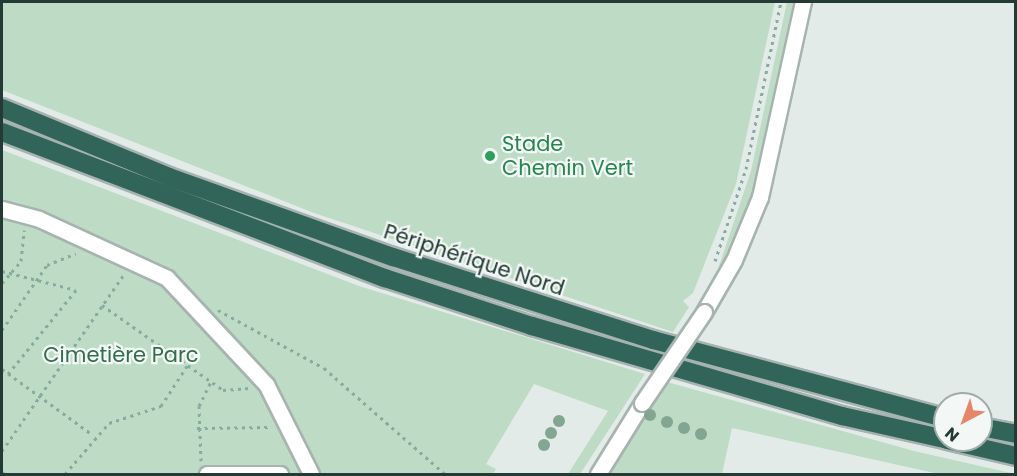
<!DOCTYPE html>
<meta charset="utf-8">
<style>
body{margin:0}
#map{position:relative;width:1017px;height:476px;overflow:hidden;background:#e3ebe8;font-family:Poppins,sans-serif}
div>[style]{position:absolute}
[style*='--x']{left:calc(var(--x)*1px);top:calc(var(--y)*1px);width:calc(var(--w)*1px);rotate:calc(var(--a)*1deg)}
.green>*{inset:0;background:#bedbc5}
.path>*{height:3px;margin-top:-1.5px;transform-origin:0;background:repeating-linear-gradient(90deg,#86aca0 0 3px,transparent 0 7.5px)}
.roads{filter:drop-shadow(2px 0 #a6b3af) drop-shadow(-2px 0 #a6b3af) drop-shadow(0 2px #a6b3af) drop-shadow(0 -2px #a6b3af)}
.minor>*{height:15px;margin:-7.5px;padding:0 7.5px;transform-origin:7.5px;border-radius:7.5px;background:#fff}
.highway>*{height:18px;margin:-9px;padding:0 9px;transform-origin:9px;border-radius:9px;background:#32655a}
.bridges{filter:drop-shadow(2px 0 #a6b3af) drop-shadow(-2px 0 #a6b3af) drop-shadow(0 2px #a6b3af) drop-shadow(0 -2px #a6b3af)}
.minor-bridge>*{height:15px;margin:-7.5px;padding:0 7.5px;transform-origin:7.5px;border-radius:7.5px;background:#fff}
.trees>*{width:12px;height:12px;margin:-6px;border-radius:50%;background:#82a691}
.dots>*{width:16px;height:16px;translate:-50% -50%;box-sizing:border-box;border:3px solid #f3f8f6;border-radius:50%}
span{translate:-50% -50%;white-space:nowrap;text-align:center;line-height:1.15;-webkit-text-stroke:4.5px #f3f8f6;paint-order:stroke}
.leisure-label{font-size:21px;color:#27864d}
.left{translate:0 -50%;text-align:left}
.street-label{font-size:21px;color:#243b35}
.park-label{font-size:21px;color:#326e49}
.frame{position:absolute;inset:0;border:3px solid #243b35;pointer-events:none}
.north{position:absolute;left:933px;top:392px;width:60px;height:60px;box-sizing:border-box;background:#f3f8f6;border:2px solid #a0aca9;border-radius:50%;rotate:221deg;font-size:16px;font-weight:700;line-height:24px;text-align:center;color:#243b35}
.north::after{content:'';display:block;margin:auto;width:21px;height:27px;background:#e68567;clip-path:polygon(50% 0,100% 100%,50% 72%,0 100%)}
</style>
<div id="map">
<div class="green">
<div style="clip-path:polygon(2px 2px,775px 2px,736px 184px,693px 293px,683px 301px,689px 307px,673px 332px,314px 213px,2px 90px)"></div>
<div style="clip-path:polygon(787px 2px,796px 2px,754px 194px,723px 268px,719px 266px,751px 171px)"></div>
<div style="clip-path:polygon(2px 150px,359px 286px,645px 374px,580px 474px,568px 474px,608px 411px,534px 384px,486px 464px,496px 469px,493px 474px,2px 474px)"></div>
<div style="clip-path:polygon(667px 382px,914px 451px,1015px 474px,939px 474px,732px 428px,722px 474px,606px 474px)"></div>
</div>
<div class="path">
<div style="--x:715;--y:261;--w:97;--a:-71.4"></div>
<div style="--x:746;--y:169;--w:171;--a:-78.2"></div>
<div style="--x:2;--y:271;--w:76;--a:14.4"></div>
<div style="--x:76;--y:290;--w:108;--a:129"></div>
<div style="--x:2;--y:283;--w:29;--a:-49"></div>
<div style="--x:21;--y:261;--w:31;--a:-84"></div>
<div style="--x:102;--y:305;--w:148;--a:35.1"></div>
<div style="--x:223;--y:390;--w:27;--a:-4"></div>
<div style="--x:218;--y:310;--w:121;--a:28.7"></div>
<div style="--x:324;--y:368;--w:161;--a:41.2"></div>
<div style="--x:2;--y:330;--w:79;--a:-55.3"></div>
<div style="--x:47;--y:265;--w:31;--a:-22"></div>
<div style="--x:2;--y:369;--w:112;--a:36"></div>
<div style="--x:197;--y:428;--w:73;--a:-0.8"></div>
<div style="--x:2;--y:451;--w:215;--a:-55.4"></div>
<div style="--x:201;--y:461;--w:55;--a:-92.1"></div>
<div style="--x:199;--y:406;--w:28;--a:-64"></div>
<div style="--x:2;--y:472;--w:4;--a:34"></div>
<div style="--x:65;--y:474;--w:67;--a:-49.2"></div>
<div style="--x:109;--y:423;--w:55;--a:-18.1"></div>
<div style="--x:161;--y:406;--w:48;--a:-57"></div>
</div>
<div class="roads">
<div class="minor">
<div style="--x:2;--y:209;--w:38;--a:15"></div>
<div style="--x:39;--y:219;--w:141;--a:24.7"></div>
<div style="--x:167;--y:278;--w:145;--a:47"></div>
<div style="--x:266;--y:384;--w:101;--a:63.4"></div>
<div style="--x:704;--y:312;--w:60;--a:-60"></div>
<div style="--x:734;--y:260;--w:68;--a:-67.6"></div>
<div style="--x:760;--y:197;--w:200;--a:-77.6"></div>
<div style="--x:207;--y:474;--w:73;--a:0"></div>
<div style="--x:598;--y:474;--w:84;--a:-58.2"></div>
</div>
<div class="highway">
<div style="--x:2;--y:108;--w:181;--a:22.4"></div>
<div style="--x:169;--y:177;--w:238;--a:19.7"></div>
<div style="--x:393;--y:257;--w:273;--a:17.7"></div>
<div style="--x:653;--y:340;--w:302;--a:15"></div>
<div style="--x:2;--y:132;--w:410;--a:20.9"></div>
<div style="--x:385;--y:278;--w:155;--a:18.1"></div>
<div style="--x:532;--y:326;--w:323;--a:16.2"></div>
<div style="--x:842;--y:416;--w:106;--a:12.6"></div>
<div style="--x:981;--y:427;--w:36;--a:11"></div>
<div style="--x:947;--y:440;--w:71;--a:13.1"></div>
</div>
</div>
<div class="bridges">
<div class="minor-bridge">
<div style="--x:642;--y:403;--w:110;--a:-55.7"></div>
</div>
</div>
<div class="trees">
<div style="left:650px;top:415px"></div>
<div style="left:559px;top:421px"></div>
<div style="left:667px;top:422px"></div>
<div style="left:684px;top:428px"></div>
<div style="left:551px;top:433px"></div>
<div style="left:701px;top:434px"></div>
<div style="left:544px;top:445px"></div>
</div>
<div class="dots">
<div style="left:490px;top:156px;background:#2e9e5b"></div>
</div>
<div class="leisure-label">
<span class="left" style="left:502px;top:156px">Stade<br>Chemin Vert</span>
</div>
<div class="street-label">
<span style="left:474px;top:260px;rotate:18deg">Périphérique Nord</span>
</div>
<div class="park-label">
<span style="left:121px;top:355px">Cimetière Parc</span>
</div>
<div class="frame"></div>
<div class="north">N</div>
</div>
